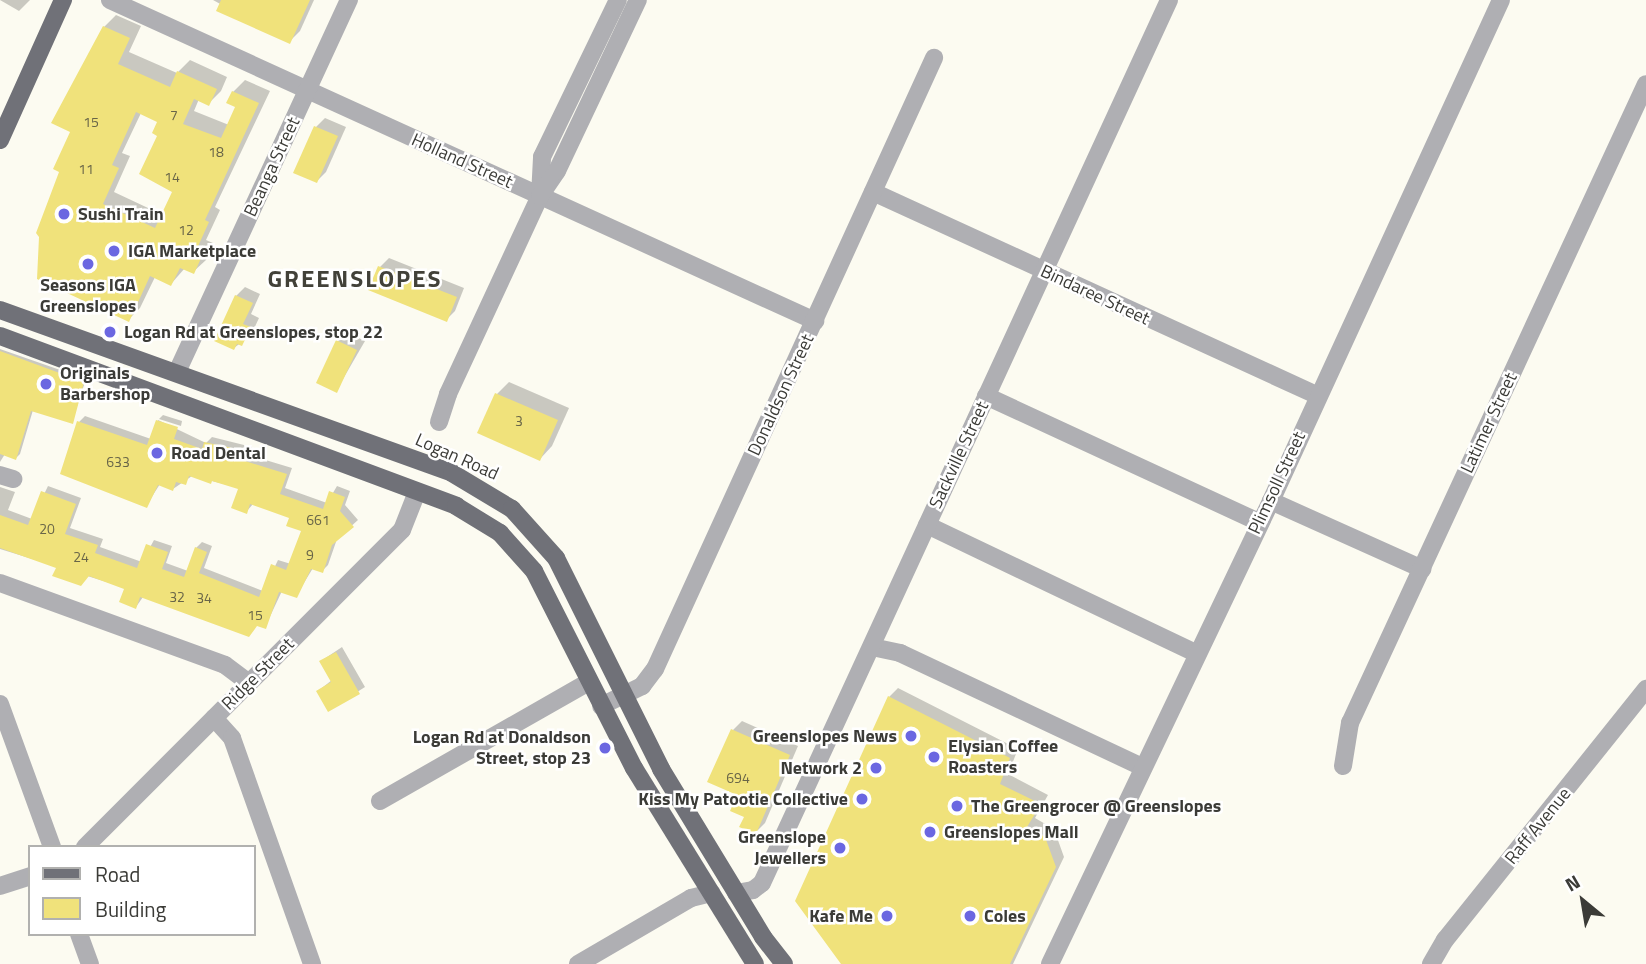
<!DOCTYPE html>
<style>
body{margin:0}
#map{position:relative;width:1646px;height:964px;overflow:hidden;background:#fcfbf1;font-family:"Titillium Web",sans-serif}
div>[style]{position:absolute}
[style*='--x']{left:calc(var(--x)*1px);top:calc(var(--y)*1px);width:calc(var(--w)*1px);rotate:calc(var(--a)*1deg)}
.shadow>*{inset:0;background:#0003}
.building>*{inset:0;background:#f0e27b}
.minor>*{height:18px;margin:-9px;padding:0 9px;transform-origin:9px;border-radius:9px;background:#afafb3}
.major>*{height:18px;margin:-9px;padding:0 9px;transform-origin:9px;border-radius:9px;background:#707178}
.dots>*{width:19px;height:19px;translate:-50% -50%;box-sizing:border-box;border:4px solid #fff;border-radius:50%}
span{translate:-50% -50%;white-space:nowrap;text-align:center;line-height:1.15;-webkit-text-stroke:5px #fff;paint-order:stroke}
.number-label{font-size:14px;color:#686548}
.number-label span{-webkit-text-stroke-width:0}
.street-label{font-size:18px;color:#3b3b37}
.poi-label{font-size:18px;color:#3b3b37;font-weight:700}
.left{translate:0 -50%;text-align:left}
.right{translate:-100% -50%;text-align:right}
.district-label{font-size:24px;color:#424139;font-weight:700;letter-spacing:2px}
.legend{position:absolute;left:28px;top:845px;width:228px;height:91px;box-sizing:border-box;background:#fff;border:2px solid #b1b1af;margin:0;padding:9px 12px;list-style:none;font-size:21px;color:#3b3b37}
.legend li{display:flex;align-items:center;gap:14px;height:35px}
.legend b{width:35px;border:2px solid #b1b1af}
.north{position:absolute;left:1548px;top:866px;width:70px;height:70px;-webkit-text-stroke:5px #fff;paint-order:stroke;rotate:330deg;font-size:19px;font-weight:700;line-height:28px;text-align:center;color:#3b3b37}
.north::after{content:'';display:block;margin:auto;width:24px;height:32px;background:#3b3b37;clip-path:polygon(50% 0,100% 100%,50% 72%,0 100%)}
</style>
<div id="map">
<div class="shadow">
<div style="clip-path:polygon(0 0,30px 0,19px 11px)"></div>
<div style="clip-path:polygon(213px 0,314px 0,300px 31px,289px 42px)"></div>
<div style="clip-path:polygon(evenodd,116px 15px,141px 26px,129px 52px,177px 73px,190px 60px,227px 77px,221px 91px,209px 103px,199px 99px,194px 111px,229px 125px,238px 106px,233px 92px,245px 80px,270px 91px,215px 207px,220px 210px,206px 240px,213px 243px,206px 260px,193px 272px,185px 268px,171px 284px,155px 277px,140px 308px,128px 320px,61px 171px,104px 27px,116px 15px,141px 113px,159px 121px,174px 191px,163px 215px,114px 192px,130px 156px,122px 153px,141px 113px)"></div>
<div style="clip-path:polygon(325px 118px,346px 127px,326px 172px,317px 181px,316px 127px)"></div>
<div style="clip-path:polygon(389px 258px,464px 288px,455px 311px,446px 320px,380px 267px)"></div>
<div style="clip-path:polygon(245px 287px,260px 294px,251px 314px,259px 318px,251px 335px,234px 348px,236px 296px)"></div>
<div style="clip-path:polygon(347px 332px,365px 341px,336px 391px,338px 341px)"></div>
<div style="clip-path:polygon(0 349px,86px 379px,72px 422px,33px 410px,20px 454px,16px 458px,5px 454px,0 462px)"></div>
<div style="clip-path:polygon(509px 382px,569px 408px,552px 446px,540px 459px,480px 433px,497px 394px)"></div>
<div style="clip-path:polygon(163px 415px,182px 421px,181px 426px,159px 419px)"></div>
<div style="clip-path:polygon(85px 416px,151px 439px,158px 420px,206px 443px,212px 437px,252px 447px,249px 455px,292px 468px,285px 488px,327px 503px,337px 486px,350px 491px,345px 505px,358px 520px,337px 539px,328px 565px,322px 571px,313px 568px,296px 596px,282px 591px,265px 627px,143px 597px,136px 607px,126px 588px,0 549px,0 487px,15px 492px,8px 510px,32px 519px,48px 486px,81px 498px,70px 528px,103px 539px,100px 547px,142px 562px,154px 540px,172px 546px,166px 563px,188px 571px,196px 548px,202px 542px,212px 546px,204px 568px,263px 591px,278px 560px,291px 564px,303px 530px,291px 517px,253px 504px,246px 512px,240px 488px,192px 476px,173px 489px,160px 484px,146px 506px,79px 422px)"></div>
<div style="clip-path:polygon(342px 647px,365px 687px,329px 710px,318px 691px,332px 680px,321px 661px)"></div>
<div style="clip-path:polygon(898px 688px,1018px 749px,1008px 774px,1048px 795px,1035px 818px,1054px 829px,1064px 857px,1013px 964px,843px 964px,889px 697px)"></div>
<div style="clip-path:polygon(742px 721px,798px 746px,765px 823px,756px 832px,746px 816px,733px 730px)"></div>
</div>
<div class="building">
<div style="clip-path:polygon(221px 0,310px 0,290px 44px,216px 11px)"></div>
<div style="clip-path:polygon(evenodd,103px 26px,130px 38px,118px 64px,170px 87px,177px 71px,217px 89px,209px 106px,194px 99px,183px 124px,221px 138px,235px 107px,226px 103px,232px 91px,259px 103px,205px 220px,209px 222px,195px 253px,202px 256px,194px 274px,180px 268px,171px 286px,150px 276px,129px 322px,37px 279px,39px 237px,36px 233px,59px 172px,53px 169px,70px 132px,51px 123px,103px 26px,136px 112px,157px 122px,152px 133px,157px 136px,139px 174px,172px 192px,155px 228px,103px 204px,119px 168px,112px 165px,136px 112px)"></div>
<div style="clip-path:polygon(314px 126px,338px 136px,317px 183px,293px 173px)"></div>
<div style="clip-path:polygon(378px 266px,457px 297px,447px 322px,368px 290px)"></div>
<div style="clip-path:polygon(235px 295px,253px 303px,243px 324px,251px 327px,242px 346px,237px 344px,234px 350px,214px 341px)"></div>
<div style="clip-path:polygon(336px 340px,357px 350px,337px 393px,316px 383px)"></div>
<div style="clip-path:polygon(0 351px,84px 382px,73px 424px,31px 411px,16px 460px,0 454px)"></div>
<div style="clip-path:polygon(495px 393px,558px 420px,540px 461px,477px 433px)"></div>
<div style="clip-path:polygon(156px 420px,178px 427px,174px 439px,202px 449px,204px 442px,228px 447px,248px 453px,245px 461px,287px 474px,280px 494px,323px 509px,329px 491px,345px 497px,340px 511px,354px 527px,332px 545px,323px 573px,311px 569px,297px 598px,279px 592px,266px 629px,257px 626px,249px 637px,140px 597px,136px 609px,119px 602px,124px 589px,89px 576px,81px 586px,52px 576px,56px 568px,0 548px,0 515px,28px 525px,41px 491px,76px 504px,65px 534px,98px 545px,95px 553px,137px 568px,146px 544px,168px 552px,162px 569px,184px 577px,195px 547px,207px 552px,199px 573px,259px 597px,271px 564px,286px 570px,301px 531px,286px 526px,289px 518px,250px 504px,247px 514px,231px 508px,238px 489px,212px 481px,211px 484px,189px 476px,186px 485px,176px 482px,173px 491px,158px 485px,147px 508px,60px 474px,77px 421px,147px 445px)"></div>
<div style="clip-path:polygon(336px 652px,360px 694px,328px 712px,316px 691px,331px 682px,319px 661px)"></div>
<div style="clip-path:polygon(888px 696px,1010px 758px,1000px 784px,1041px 804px,1027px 827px,1045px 837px,1056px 867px,1010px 964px,841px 964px,795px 901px)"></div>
<div style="clip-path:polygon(731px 729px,790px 755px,756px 834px,739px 827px,744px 817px,730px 811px,737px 795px,707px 782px)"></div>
</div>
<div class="minor">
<div style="--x:110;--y:0;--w:775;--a:24.48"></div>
<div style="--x:873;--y:192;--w:488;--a:24.6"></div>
<div style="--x:540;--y:196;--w:39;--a:-87"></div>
<div style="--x:542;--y:157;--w:174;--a:-64.2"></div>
<div style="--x:177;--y:372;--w:410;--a:-65.2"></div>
<div style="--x:986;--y:396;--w:301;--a:24.8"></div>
<div style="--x:439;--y:422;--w:29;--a:-72"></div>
<div style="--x:448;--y:394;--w:218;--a:-65.1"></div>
<div style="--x:540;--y:196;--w:30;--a:-56"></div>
<div style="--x:557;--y:171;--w:189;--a:-64.7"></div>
<div style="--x:0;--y:475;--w:14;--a:17"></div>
<div style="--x:1271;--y:501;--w:166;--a:24.2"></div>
<div style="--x:927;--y:525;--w:299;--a:25.5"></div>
<div style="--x:0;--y:583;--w:239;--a:20"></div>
<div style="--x:225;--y:665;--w:30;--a:37"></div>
<div style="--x:872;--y:647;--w:29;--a:12"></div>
<div style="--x:900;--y:653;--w:268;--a:25.2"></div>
<div style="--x:0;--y:704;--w:152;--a:70"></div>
<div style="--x:601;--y:706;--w:46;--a:-26"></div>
<div style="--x:642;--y:686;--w:21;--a:-53"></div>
<div style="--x:655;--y:669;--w:672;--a:-65.46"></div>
<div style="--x:214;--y:718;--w:27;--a:48"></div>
<div style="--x:232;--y:738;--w:240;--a:70.5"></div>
<div style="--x:1343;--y:766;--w:44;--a:-80.8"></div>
<div style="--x:1350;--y:723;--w:704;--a:-65.15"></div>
<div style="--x:380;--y:801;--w:241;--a:-29.7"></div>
<div style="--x:85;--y:847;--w:448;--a:-45"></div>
<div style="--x:402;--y:530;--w:41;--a:-68.5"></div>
<div style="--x:0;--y:886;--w:32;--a:-18"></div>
<div style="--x:736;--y:893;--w:17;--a:-10"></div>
<div style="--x:753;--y:890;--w:11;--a:-38"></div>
<div style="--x:762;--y:883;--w:972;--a:-65.25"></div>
<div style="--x:79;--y:934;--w:32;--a:70"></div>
<div style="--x:578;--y:964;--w:131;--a:-30.3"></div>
<div style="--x:691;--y:898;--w:21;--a:-14"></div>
<div style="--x:1050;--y:964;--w:513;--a:-64.48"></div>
<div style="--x:1271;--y:501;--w:551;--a:-65.34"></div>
<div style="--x:1431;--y:964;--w:28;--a:-60"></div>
<div style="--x:1445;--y:940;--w:322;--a:-51.3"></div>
</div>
<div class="major">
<div style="--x:0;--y:140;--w:154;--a:-65.8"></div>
<div style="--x:0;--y:310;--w:480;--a:19.8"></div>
<div style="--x:452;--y:473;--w:70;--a:31"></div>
<div style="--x:512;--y:509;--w:66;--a:48.1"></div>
<div style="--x:556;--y:558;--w:236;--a:63.5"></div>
<div style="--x:661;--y:769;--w:197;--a:58.7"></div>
<div style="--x:763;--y:937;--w:34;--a:52"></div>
<div style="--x:0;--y:336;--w:487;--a:20.4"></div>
<div style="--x:456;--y:506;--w:52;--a:31.5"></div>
<div style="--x:500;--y:533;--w:51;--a:48.2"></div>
<div style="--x:534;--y:571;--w:221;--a:63.1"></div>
<div style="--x:634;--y:768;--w:230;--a:58.3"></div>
</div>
<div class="dots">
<div style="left:64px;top:214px;background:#6b67e1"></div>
<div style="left:114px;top:251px;background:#6b67e1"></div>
<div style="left:88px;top:264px;background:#6b67e1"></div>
<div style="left:110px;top:332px;background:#6b67e1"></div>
<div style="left:46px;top:384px;background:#6b67e1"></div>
<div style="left:157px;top:453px;background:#6b67e1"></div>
<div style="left:911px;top:736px;background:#6b67e1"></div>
<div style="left:605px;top:748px;background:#6b67e1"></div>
<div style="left:934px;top:757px;background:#6b67e1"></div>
<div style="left:876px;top:768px;background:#6b67e1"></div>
<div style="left:862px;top:799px;background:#6b67e1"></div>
<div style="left:957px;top:806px;background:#6b67e1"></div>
<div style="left:930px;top:832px;background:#6b67e1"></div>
<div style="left:840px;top:848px;background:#6b67e1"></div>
<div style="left:887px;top:916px;background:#6b67e1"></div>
<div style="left:970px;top:916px;background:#6b67e1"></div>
</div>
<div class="number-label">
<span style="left:174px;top:115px">7</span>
<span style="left:91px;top:122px">15</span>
<span style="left:216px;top:152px">18</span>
<span style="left:86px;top:169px">11</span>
<span style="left:172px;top:177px">14</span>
<span style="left:186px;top:230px">12</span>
<span style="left:519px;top:421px">3</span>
<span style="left:118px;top:462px">633</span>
<span style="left:318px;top:520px">661</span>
<span style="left:47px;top:529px">20</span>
<span style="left:310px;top:555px">9</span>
<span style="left:81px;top:557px">24</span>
<span style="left:177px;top:597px">32</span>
<span style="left:204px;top:598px">34</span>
<span style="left:255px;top:615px">15</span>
<span style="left:738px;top:778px">694</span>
</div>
<div class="street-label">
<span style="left:462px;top:161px;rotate:24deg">Holland Street</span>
<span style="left:272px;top:167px;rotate:-65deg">Beanga Street</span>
<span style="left:1095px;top:295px;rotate:25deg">Bindaree Street</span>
<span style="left:781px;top:395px;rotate:-65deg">Donaldson Street</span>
<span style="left:1489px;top:423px;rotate:-65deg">Latimer Street</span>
<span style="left:959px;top:455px;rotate:-65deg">Sackville Street</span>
<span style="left:457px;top:457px;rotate:24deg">Logan Road</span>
<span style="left:1277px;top:483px;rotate:-65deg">Plimsoll Street</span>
<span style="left:258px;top:674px;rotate:-45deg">Ridge Street</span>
<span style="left:1538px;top:826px;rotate:-51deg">Raff Avenue</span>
</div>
<div class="poi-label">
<span class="left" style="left:78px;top:214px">Sushi Train</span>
<span class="left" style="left:128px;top:251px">IGA Marketplace</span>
<span style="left:88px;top:296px">Seasons IGA<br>Greenslopes</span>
<span class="left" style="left:124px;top:332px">Logan Rd at Greenslopes, stop 22</span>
<span class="left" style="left:60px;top:384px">Originals<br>Barbershop</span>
<span class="left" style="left:171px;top:453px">Road Dental</span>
<span class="right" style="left:897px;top:736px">Greenslopes News</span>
<span class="right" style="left:591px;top:748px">Logan Rd at Donaldson<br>Street, stop 23</span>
<span class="left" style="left:948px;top:757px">Elysian Coffee<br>Roasters</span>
<span class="right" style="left:862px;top:768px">Network 2</span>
<span class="right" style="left:848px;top:799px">Kiss My Patootie Collective</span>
<span class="left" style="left:971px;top:806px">The Greengrocer @ Greenslopes</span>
<span class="left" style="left:944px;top:832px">Greenslopes Mall</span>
<span class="right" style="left:826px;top:848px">Greenslope<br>Jewellers</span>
<span class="right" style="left:873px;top:916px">Kafe Me</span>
<span class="left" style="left:984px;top:916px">Coles</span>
</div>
<div class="district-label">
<span style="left:355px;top:279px">GREENSLOPES</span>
</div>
<ul class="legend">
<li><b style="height:9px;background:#707178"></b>Road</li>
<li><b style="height:19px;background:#f0e27b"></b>Building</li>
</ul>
<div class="north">N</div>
</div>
